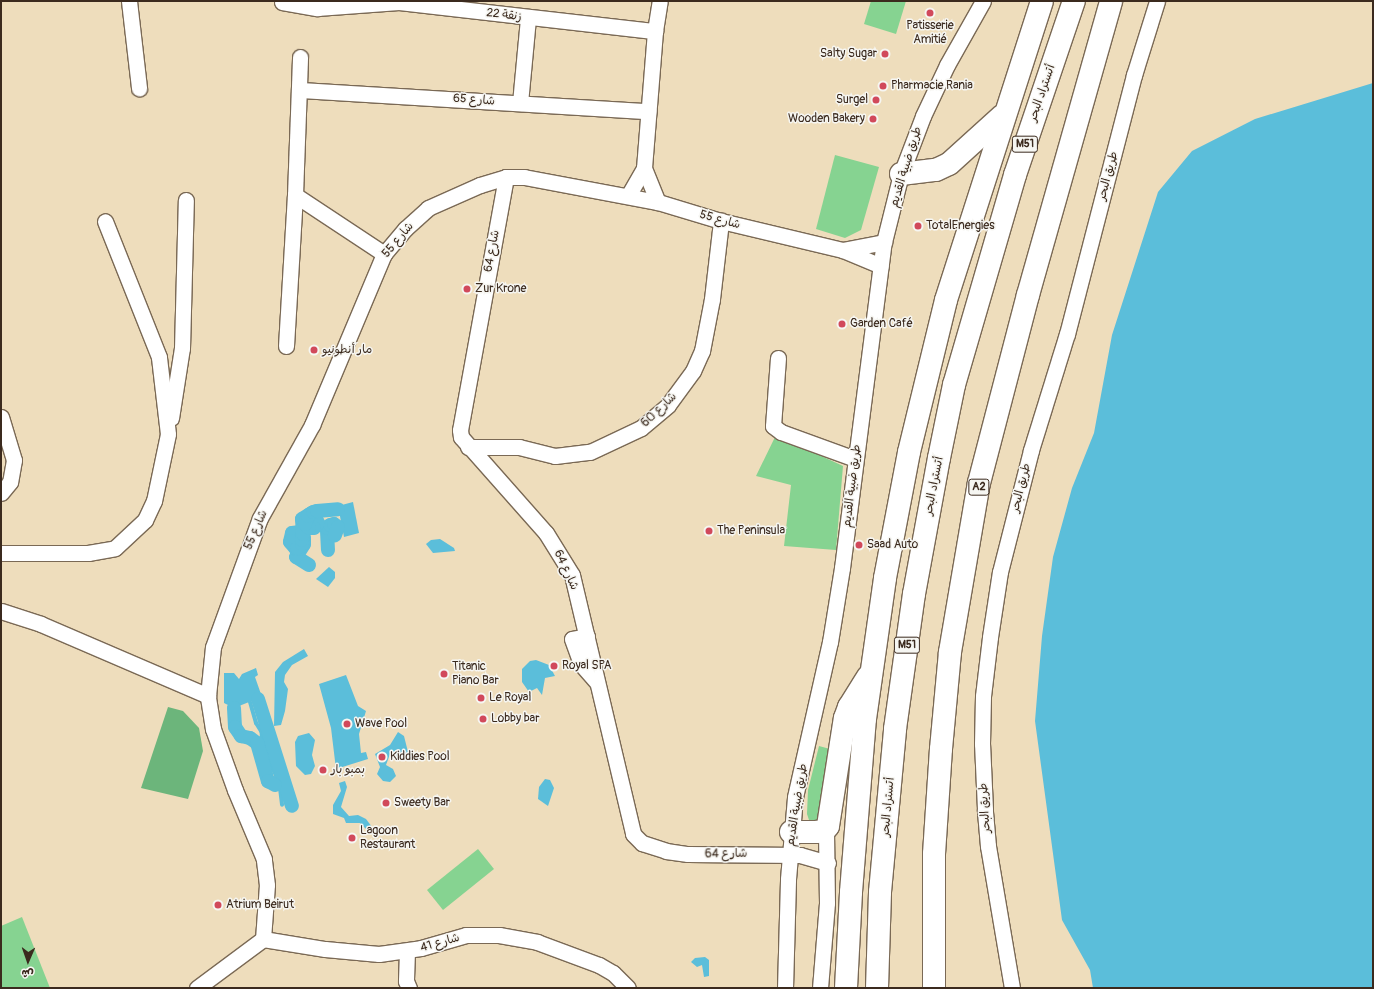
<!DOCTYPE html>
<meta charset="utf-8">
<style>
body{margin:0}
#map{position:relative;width:1374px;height:989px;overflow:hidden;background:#eeddbc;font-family:Pangolin,"Playpen Sans Arabic",sans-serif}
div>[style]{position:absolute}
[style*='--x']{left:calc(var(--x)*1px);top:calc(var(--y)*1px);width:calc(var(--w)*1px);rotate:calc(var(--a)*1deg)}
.green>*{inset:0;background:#86d391}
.forest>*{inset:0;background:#6cb57b}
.water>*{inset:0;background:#5bbeda}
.stream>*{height:4px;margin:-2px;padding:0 2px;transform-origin:2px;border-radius:2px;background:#5bbeda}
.canal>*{height:14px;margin:-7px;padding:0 7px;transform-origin:7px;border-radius:7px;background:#5bbeda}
.roads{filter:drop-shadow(1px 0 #7a6955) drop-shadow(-1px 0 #7a6955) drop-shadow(0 1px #7a6955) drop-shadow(0 -1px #7a6955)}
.minor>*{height:15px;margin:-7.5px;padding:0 7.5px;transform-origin:7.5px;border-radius:7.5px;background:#fff}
.highway>*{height:22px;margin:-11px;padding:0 11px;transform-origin:11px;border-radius:11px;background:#fff}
.dots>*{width:11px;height:11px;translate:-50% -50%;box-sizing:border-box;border:2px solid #f6f6f2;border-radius:50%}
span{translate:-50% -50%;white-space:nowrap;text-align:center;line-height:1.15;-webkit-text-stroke:3px #f6f6f2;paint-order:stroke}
.shield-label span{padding:1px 3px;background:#f6f6f2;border:1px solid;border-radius:3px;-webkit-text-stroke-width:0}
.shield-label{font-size:11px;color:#3b2a1e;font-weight:700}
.street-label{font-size:12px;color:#3b2a1e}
.poi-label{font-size:12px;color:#3b2a1e}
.right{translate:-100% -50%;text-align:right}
.left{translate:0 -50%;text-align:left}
.frame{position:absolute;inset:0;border:2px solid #3b2a1e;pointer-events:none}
.north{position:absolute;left:8px;top:941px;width:40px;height:40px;-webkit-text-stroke:3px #f6f6f2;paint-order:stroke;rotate:182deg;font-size:11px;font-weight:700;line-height:16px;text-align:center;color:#3b2a1e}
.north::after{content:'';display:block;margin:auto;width:14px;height:18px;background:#3b2a1e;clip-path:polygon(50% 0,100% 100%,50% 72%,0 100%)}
</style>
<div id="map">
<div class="green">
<div style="clip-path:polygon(871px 1px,906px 1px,896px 34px,864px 24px)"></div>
<div style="clip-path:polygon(835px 155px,879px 167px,861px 230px,845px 238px,816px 229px)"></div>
<div style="clip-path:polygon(776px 435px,843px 466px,836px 550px,784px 546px,791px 485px,756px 476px)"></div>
<div style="clip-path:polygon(819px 746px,830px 749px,821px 812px,817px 821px,810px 823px,807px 814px,808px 790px)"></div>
<div style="clip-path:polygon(478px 849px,494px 869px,443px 910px,427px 890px)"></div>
<div style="clip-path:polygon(22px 917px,50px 988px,1px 988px,1px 926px)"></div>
</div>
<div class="forest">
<div style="clip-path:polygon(168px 707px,183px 711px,199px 728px,203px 751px,188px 799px,141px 788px)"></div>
</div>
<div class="water">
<div style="clip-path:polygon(1373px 83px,1373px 988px,1093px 988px,1090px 970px,1062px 920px,1035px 721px,1042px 636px,1053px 557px,1072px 488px,1094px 433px,1112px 335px,1158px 192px,1192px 151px,1255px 119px)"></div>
<div style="clip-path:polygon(353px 502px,359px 533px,344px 537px,338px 506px)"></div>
<div style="clip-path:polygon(440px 539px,454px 548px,455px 551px,433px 553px,426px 544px,431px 540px)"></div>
<div style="clip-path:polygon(329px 567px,335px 572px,335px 578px,328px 587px,316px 579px)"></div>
<div style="clip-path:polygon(304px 649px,308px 656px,292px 665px,285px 675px,284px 682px,288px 689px,285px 711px,281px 725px,274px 726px,275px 672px,283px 662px)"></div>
<div style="clip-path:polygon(536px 660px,549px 665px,555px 676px,545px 678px,542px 695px,537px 688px,529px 692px,522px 682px,522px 669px,530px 661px)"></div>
<div style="clip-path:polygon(256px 668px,258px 675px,255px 677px,262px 697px,234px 708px,224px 703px,224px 673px,234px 673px,239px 679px,242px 674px)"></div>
<div style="clip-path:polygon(346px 675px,358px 706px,366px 711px,359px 734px,361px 753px,366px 752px,368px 759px,336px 769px,331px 728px,319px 684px)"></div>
<div style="clip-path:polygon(398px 732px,404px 736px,408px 752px,404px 759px,390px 754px,386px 765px,393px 769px,396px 776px,390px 782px,383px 781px,377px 774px,380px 767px,375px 754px,390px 745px)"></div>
<div style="clip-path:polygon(309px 733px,315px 740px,312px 755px,315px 766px,311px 774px,305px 775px,296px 766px,295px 742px,298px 736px)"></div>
<div style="clip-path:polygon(545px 779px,550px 780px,554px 788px,548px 806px,538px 799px,539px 787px)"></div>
<div style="clip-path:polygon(345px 781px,347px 787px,341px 807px,349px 816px,358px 815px,366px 819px,372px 827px,368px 831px,360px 823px,346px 823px,344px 818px,333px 814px,333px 805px,341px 791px,339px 783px)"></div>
<div style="clip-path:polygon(705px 957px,709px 960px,709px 976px,704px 977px,702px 965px,697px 967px,691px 962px,695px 958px)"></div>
</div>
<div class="stream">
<div style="--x:254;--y:701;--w:21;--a:71"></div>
<div style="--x:261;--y:721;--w:18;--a:87"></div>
<div style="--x:262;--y:739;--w:29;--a:63"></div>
<div style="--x:275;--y:765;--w:11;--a:85"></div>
<div style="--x:250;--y:702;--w:22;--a:74"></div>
<div style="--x:256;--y:723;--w:19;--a:58"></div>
<div style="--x:266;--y:739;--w:26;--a:81"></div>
<div style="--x:270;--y:765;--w:17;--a:59"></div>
<div style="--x:279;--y:780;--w:25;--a:83"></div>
<div style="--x:283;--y:793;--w:12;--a:70"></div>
</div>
<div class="canal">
<div style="--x:328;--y:550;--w:22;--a:-93"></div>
<div style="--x:327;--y:528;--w:4;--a:-45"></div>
<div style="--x:330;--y:525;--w:4;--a:-14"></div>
<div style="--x:334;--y:524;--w:5;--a:37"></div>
<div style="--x:338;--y:527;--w:9;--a:111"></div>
<div style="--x:309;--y:565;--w:15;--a:-148"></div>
<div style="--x:296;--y:557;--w:15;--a:-58"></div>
<div style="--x:304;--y:544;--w:6;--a:-90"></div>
<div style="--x:304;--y:538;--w:4;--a:-117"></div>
<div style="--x:302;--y:534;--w:3;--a:-135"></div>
<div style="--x:300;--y:532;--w:8;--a:173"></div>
<div style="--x:292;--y:533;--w:9;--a:103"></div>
<div style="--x:290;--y:542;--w:9;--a:49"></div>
<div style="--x:296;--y:549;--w:3;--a:0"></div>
<div style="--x:299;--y:549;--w:6;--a:-51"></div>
<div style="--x:303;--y:544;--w:5;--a:-90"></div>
<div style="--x:303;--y:539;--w:5;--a:-112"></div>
<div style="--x:301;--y:534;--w:7;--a:180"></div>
<div style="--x:294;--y:534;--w:8;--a:113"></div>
<div style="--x:291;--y:541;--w:9;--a:49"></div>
<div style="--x:297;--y:548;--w:6;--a:-39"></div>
<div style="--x:302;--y:544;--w:4;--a:-90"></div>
<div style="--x:302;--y:540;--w:6;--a:-81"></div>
<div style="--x:303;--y:534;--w:15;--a:-94"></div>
<div style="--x:302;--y:519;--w:9;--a:-32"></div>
<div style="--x:310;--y:514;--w:4;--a:0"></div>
<div style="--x:314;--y:514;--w:10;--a:66"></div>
<div style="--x:318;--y:523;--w:6;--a:129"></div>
<div style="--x:314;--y:528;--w:5;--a:180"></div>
<div style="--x:309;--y:528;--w:6;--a:-135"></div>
<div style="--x:305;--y:524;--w:9;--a:-69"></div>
<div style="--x:308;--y:516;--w:6;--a:-39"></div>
<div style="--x:313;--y:512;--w:4;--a:-14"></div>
<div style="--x:317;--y:511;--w:21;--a:-5"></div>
<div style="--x:258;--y:699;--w:112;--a:72.4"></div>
<div style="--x:234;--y:708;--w:19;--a:87"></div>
<div style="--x:235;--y:727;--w:11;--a:56"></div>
<div style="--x:241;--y:736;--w:9;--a:13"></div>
<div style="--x:250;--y:738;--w:9;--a:36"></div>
<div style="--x:257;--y:743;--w:40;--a:74"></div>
<div style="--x:268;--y:781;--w:8;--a:30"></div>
</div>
<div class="roads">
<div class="minor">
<div style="--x:129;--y:1;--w:88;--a:83.4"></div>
<div style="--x:282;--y:2;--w:36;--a:10"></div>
<div style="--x:317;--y:8;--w:82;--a:-4.2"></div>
<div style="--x:399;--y:2;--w:258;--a:6.5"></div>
<div style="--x:300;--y:90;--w:349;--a:3.5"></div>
<div style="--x:520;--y:103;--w:85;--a:-84.6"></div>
<div style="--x:644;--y:168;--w:37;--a:68"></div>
<div style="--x:506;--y:177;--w:257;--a:100.3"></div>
<div style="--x:460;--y:430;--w:7;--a:82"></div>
<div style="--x:461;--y:437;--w:128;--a:48.5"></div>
<div style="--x:546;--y:533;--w:49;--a:58.2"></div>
<div style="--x:572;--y:575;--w:266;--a:76.7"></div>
<div style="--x:633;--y:834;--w:13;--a:45"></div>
<div style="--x:642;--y:843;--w:25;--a:18"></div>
<div style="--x:666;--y:851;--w:22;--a:8"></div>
<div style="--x:688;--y:854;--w:112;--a:0.5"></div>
<div style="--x:800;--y:855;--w:29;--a:16"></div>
<div style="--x:295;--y:195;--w:107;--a:33.5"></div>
<div style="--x:628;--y:196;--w:32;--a:-60"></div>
<div style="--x:644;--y:168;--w:137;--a:-85.4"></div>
<div style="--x:655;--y:31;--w:30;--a:-81"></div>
<div style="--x:843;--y:250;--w:42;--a:-11"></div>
<div style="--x:286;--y:346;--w:151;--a:-86.6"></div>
<div style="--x:295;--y:195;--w:138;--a:-87.9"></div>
<div style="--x:778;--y:358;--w:68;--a:94.2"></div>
<div style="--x:773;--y:426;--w:10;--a:37"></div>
<div style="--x:781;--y:432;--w:79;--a:20"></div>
<div style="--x:1;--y:417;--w:45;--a:73.2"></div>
<div style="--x:14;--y:460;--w:22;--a:100"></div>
<div style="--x:10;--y:482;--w:14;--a:129"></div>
<div style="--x:171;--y:418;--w:71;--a:-81.1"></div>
<div style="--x:182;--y:348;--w:148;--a:-88.5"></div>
<div style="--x:468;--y:447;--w:51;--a:0"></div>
<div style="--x:519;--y:447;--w:37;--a:14"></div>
<div style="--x:555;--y:456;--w:35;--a:-7"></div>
<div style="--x:590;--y:452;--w:56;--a:-25.2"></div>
<div style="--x:641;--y:428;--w:35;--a:-40"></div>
<div style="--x:668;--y:405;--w:42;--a:-53.7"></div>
<div style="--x:693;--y:371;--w:22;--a:-66"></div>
<div style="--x:702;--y:351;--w:53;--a:-79.1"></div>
<div style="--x:712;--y:299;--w:79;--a:-83.4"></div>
<div style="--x:1;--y:553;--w:87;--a:0"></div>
<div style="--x:88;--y:553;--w:27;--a:-10"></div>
<div style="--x:115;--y:548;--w:41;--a:-43"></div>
<div style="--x:145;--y:520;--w:21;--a:-65"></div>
<div style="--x:154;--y:501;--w:68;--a:-78.2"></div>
<div style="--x:168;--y:434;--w:78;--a:-96.7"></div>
<div style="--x:159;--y:357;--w:146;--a:-111.7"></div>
<div style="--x:1;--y:611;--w:42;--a:18"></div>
<div style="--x:41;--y:624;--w:182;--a:23.3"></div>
<div style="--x:587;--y:636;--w:15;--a:169"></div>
<div style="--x:572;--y:639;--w:27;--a:70"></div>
<div style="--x:581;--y:664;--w:23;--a:49"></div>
<div style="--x:263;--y:939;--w:54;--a:-85.8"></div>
<div style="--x:267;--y:885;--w:26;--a:-97"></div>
<div style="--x:264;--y:859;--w:75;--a:-112.8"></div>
<div style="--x:235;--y:790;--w:65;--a:-109.8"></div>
<div style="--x:213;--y:729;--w:33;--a:-99"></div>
<div style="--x:208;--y:696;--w:49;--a:-84.2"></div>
<div style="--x:213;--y:647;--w:137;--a:-70"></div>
<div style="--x:260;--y:518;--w:107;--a:-60.8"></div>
<div style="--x:312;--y:425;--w:186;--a:-67.2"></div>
<div style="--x:384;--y:254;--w:33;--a:-50"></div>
<div style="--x:405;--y:229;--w:31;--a:-42"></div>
<div style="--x:428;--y:208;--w:57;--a:-23.9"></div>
<div style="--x:480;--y:185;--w:27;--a:-17"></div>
<div style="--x:506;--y:177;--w:18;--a:0"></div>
<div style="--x:524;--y:177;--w:136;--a:10.6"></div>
<div style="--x:658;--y:202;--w:66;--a:16.8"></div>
<div style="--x:721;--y:221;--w:125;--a:13.4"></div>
<div style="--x:843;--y:250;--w:41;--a:22.8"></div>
<div style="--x:263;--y:939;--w:63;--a:9.2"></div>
<div style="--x:325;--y:949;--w:54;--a:5.3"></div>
<div style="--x:379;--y:954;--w:42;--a:-8.1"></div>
<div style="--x:421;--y:948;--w:47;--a:-16.1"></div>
<div style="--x:466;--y:935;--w:33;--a:0"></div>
<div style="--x:499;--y:935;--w:39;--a:10"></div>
<div style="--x:537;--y:942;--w:66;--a:20.4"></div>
<div style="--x:599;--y:965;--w:16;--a:30"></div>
<div style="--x:613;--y:973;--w:21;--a:45"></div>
<div style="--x:407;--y:951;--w:30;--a:92"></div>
<div style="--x:406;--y:981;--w:8;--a:67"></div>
<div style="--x:197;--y:988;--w:82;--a:-36.6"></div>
<div style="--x:785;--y:988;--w:109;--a:-88.4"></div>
<div style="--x:788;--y:879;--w:82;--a:-85.1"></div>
<div style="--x:795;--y:797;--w:159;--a:-77.3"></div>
<div style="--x:830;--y:642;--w:75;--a:-80.8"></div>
<div style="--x:842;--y:568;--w:329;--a:-82.7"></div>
<div style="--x:884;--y:242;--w:70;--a:-76"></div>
<div style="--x:901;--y:174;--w:62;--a:-69.2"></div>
<div style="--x:923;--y:116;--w:56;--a:-64.8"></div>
<div style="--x:947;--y:65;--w:73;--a:-60.6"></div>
<div style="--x:820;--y:988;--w:85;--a:-85.3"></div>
<div style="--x:827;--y:903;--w:74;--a:-90.8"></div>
<div style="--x:1012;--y:988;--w:144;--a:-99.6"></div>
<div style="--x:988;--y:846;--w:37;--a:-95"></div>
<div style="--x:985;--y:809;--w:65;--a:-92.6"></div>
<div style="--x:982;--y:744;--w:48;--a:-88.8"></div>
<div style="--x:983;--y:696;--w:59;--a:-83.2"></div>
<div style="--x:990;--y:637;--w:66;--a:-81.3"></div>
<div style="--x:1000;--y:572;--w:126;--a:-75.7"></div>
<div style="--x:1031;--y:450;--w:121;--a:-72.8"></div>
<div style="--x:1067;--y:334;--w:268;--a:-75.5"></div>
<div style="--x:1134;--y:75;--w:77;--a:-72.7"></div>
</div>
<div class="highway">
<div style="--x:901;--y:174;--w:35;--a:-7"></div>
<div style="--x:936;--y:170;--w:14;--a:-25"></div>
<div style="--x:949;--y:164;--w:72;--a:-42.2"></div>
<div style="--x:791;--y:832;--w:25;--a:0"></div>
<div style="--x:816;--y:832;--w:8;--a:-7"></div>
<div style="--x:824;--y:831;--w:6;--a:-51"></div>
<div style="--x:828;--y:826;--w:109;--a:-81.1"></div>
<div style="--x:845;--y:718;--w:12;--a:-70"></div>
<div style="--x:849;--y:707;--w:36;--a:-58"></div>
<div style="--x:846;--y:988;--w:96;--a:-87"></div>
<div style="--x:851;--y:892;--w:174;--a:-85.4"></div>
<div style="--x:865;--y:719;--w:142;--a:-81.9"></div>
<div style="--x:885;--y:578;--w:128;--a:-79.2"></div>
<div style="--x:909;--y:452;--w:156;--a:-76.3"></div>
<div style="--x:946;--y:300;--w:314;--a:-72.2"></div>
<div style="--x:877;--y:988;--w:96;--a:-88.2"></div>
<div style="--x:880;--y:892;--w:164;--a:-84.7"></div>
<div style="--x:895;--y:729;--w:136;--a:-82"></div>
<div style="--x:914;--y:594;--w:138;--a:-79.6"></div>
<div style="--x:939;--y:458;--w:75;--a:-78.4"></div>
<div style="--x:954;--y:385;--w:219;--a:-73.8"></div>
<div style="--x:1015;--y:175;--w:184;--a:-71.3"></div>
<div style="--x:934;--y:988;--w:134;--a:-90"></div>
<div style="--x:934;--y:854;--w:105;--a:-86.2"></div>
<div style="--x:941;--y:749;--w:97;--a:-84.7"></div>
<div style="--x:950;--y:652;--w:171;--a:-80.3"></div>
<div style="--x:979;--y:483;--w:194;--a:-75.4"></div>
<div style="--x:1028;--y:295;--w:305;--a:-74.2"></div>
</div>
</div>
<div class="dots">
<div style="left:930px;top:13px;background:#d1495b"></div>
<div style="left:885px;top:54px;background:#d1495b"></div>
<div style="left:883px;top:86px;background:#d1495b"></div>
<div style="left:876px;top:100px;background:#d1495b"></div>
<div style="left:873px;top:119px;background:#d1495b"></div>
<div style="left:918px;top:226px;background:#d1495b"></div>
<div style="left:467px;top:289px;background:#d1495b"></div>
<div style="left:842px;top:324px;background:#d1495b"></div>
<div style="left:314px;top:350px;background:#d1495b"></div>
<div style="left:709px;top:531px;background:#d1495b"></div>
<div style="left:859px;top:545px;background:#d1495b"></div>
<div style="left:554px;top:666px;background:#d1495b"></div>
<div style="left:444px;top:674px;background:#d1495b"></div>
<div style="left:481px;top:698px;background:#d1495b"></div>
<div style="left:483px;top:719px;background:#d1495b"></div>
<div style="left:347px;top:724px;background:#d1495b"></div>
<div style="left:382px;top:757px;background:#d1495b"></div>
<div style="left:323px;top:770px;background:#d1495b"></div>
<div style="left:386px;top:803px;background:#d1495b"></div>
<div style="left:352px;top:838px;background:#d1495b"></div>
<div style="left:218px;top:905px;background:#d1495b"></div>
</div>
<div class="shield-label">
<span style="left:1025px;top:144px">M51</span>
<span style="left:979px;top:487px">A2</span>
<span style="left:907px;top:645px">M51</span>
</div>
<div class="street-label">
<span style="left:504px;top:15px;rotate:7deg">زنقة 22</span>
<span style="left:1042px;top:93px;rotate:-71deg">أتستراد البحر</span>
<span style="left:474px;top:100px;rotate:4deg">شارع 65</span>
<span style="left:906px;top:167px;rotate:-73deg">طريق ضبية القديم</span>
<span style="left:1108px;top:176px;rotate:-75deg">طريق البحر</span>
<span style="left:720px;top:220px;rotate:15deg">شارع 55</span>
<span style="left:398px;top:240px;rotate:-50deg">شارع 55</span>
<span style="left:492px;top:251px;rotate:-80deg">شارع 64</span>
<span style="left:659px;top:410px;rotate:-44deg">شارع 60</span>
<span style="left:852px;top:486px;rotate:-83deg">طريق ضبية القديم</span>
<span style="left:934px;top:486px;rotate:-79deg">أتستراد البحر</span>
<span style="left:1021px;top:488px;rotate:-76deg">طريق البحر</span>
<span style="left:256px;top:530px;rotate:-67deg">شارع 55</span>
<span style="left:566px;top:570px;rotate:65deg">شارع 64</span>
<span style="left:797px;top:805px;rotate:-81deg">طريق ضبية القديم</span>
<span style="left:888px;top:807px;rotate:-85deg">أتستراد البحر</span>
<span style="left:985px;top:808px;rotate:-94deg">طريق البحر</span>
<span style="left:726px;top:854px;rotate:-1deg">شارع 64</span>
<span style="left:440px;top:943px;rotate:-16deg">شارع 41</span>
</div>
<div class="poi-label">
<span style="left:930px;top:33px">Patisserie<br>Amitié</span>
<span class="right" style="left:877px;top:54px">Salty Sugar</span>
<span class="left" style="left:891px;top:86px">Pharmacie Rania</span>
<span class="right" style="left:868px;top:100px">Surgel</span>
<span class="right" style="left:865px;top:119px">Wooden Bakery</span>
<span class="left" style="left:926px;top:226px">TotalEnergies</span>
<span class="left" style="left:475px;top:289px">Zur Krone</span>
<span class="left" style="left:850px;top:324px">Garden Café</span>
<span class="left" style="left:322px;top:350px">مار أنطونيو</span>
<span class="left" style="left:717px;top:531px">The Peninsula</span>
<span class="left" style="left:867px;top:545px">Saad Auto</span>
<span class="left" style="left:562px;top:666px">Royal SPA</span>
<span class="left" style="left:452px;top:674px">Titanic<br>Piano Bar</span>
<span class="left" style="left:489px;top:698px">Le Royal</span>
<span class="left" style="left:491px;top:719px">Lobby bar</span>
<span class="left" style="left:355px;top:724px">Wave Pool</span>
<span class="left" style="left:390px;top:757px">Kiddies Pool</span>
<span class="left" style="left:331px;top:770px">بمبو بار</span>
<span class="left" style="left:394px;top:803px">Sweety Bar</span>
<span class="left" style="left:360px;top:838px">Lagoon<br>Restaurant</span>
<span class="left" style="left:226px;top:905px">Atrium Beirut</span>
</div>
<div class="frame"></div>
<div class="north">ش</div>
</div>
